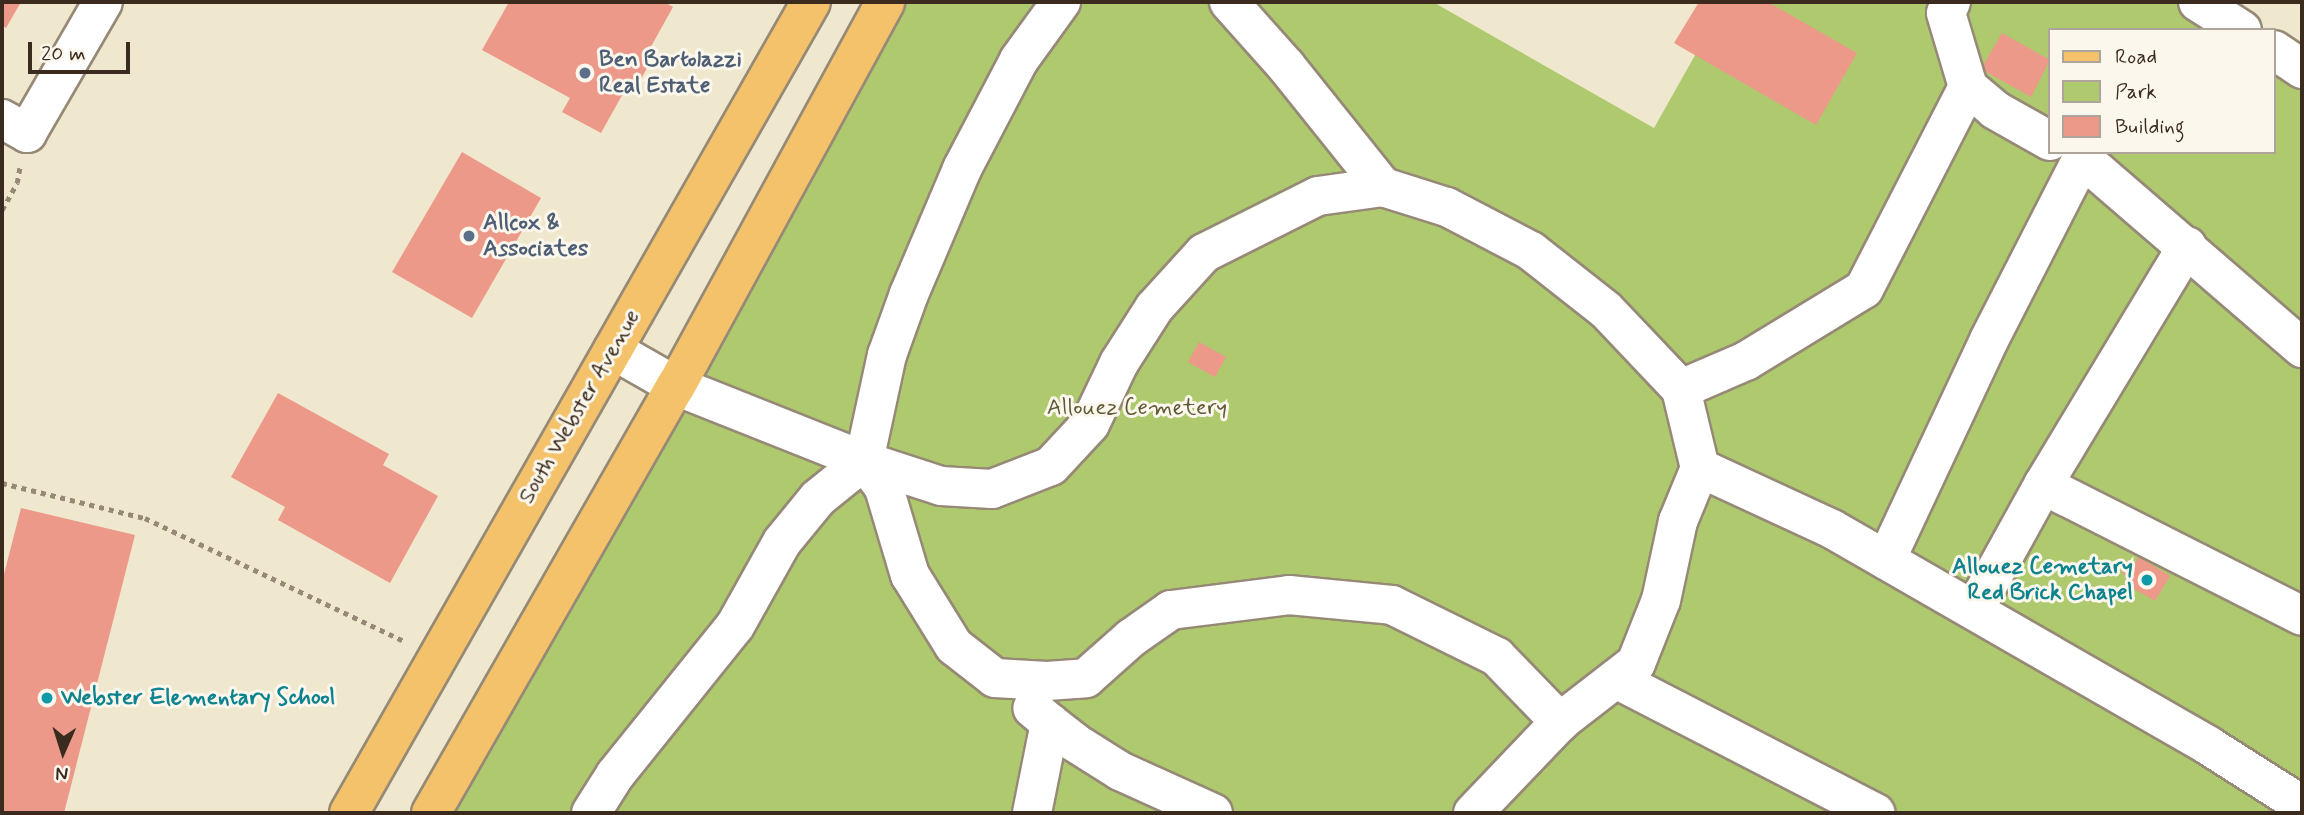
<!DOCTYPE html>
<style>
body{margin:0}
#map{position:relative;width:2304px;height:815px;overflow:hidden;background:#f0e8ce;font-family:Mynerve,sans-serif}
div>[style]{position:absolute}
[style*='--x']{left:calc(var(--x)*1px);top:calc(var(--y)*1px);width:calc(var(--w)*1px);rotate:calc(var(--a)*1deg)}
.green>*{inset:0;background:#afc96f}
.building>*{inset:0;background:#ec9989}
.path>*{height:4.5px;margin-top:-2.25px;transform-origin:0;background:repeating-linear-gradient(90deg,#968976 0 5px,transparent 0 10px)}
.roads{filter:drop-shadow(2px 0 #968976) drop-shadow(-2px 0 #968976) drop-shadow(0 2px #968976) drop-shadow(0 -2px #968976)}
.minor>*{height:38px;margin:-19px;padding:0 19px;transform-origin:19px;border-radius:19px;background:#fff}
.major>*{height:38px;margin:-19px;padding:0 19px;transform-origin:19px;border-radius:19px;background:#f3c26a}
.dots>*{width:19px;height:19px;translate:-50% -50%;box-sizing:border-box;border:4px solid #fbf7ec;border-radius:50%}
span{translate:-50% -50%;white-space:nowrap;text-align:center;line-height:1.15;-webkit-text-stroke:6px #fbf7ec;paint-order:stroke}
.service-label{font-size:23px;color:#4e5e75;font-weight:700}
.left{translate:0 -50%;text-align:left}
.street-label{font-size:23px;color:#3b2a1e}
.park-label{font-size:23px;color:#5e5a36}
.culture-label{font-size:23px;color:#0d838f;font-weight:700}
.right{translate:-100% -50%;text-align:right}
.frame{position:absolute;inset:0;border:4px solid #3b2a1e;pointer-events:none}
.legend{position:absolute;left:2048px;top:28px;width:228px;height:126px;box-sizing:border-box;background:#fbf7ec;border:2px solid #aea59a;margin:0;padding:9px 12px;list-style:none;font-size:21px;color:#3b2a1e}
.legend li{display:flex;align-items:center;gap:14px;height:35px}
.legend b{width:35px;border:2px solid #aea59a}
.north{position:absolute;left:28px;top:717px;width:70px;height:70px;-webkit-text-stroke:5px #fbf7ec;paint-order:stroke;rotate:183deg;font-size:19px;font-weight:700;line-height:28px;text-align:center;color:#3b2a1e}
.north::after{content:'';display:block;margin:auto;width:24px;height:32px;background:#3b2a1e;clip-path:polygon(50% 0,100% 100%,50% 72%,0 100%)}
.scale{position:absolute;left:28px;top:42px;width:102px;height:32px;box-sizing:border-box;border:4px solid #3b2a1e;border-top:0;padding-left:9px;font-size:21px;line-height:24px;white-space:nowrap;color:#3b2a1e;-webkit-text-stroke:5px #fbf7ec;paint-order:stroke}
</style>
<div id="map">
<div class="green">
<div style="clip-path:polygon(885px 2px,1433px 2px,1654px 128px,1725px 2px,2198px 2px,2242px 30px,2050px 30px,2050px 152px,2274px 152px,2274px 50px,2302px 69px,2302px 813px,431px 813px)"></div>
</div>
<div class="building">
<div style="clip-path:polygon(2px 2px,21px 2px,6px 28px,2px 25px)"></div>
<div style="clip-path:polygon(509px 2px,664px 2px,673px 7px,643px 61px,649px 64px,638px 85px,630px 81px,601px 133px,562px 112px,570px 98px,482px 50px)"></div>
<div style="clip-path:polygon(1699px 2px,1768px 2px,1857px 53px,1816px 125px,1674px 43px)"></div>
<div style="clip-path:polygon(2002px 33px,2050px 60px,2031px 97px,1981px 69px)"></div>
<div style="clip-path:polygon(462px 152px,541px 198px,472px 318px,392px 272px)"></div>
<div style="clip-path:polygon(1199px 342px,1226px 357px,1215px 377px,1188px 362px)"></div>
<div style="clip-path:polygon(278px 393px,389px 454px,383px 465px,438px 496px,390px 583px,278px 520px,285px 507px,231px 477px)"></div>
<div style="clip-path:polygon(21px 508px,135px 535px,64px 813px,2px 813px,2px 582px)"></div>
<div style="clip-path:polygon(2139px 557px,2170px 576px,2155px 601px,2124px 583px,2127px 577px,2122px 573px,2122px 561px,2135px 563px)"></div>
</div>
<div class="path">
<div style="--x:2;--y:210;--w:31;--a:-61"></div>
<div style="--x:17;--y:183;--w:17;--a:-80"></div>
<div style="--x:2;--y:483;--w:147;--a:13.8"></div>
<div style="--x:145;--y:518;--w:289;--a:25.4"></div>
</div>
<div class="roads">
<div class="minor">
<div style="--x:1229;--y:2;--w:86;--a:48.3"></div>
<div style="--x:1286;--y:66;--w:155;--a:51.3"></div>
<div style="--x:1951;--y:2;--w:12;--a:114"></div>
<div style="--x:1946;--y:13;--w:77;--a:73.4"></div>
<div style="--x:2198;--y:2;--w:52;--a:32.5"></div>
<div style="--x:2274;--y:50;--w:34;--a:34"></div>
<div style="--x:2;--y:119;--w:29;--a:29"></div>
<div style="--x:27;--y:133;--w:151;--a:-59.9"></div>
<div style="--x:613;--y:350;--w:73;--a:29.7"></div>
<div style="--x:676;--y:386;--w:202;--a:21.7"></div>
<div style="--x:864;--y:461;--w:34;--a:53"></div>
<div style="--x:884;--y:488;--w:91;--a:73.4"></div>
<div style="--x:910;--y:575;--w:84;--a:58.2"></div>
<div style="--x:954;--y:646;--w:52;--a:38"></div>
<div style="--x:995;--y:678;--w:52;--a:3.3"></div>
<div style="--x:1047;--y:681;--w:39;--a:-4"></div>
<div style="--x:1086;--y:678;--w:60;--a:-41.6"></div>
<div style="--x:1131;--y:638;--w:49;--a:-35"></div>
<div style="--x:1171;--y:610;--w:119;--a:-7.2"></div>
<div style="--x:1289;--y:595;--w:103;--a:5.5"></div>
<div style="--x:1392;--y:605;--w:117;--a:26.3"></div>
<div style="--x:1497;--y:657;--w:91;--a:45.9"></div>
<div style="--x:1681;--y:389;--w:71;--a:-23.3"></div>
<div style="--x:1746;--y:361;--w:138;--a:-31.4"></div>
<div style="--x:1864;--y:289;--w:227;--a:-62.8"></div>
<div style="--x:1968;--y:87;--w:35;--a:40"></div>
<div style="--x:1995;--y:110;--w:63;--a:29.4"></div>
<div style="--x:864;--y:461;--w:81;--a:18"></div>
<div style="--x:941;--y:486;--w:51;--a:3.4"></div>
<div style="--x:992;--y:489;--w:63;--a:-21.3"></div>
<div style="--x:1051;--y:466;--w:57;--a:-47.1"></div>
<div style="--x:1090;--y:424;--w:68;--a:-64.6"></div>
<div style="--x:1119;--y:363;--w:65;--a:-57.5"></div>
<div style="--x:1154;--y:308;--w:74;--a:-47.7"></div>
<div style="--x:1204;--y:253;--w:127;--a:-26.6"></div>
<div style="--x:1318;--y:196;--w:66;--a:-7.9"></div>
<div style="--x:1383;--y:187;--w:67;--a:17.4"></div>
<div style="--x:1447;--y:207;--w:95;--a:27.6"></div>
<div style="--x:1531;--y:251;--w:95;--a:38.2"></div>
<div style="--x:1606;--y:310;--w:109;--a:46.5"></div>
<div style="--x:1681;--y:389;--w:81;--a:76.5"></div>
<div style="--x:1700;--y:468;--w:57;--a:112.5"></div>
<div style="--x:1678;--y:521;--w:81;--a:102.1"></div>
<div style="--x:1661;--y:600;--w:68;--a:111.6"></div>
<div style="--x:1636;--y:663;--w:96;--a:142.2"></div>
<div style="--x:1560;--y:722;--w:126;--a:133.7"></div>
<div style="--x:1700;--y:468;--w:145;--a:24.8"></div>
<div style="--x:1832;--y:529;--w:435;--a:29.9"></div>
<div style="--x:2209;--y:746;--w:110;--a:32.4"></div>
<div style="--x:2043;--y:485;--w:290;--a:26.8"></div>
<div style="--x:1886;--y:560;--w:243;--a:-64.9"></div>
<div style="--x:1989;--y:340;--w:204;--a:-62.9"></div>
<div style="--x:2082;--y:158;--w:291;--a:40.8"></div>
<div style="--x:1974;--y:610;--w:143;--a:-61.1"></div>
<div style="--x:2043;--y:485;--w:279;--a:-58.9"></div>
<div style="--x:1616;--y:679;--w:292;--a:27.3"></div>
<div style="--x:1050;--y:723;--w:31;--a:38"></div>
<div style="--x:1074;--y:742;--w:54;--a:32.2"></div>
<div style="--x:1120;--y:771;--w:102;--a:24.3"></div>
<div style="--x:591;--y:813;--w:45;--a:-57.7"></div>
<div style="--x:615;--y:775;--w:191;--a:-51.2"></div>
<div style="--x:735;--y:626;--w:96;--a:-60.8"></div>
<div style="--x:782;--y:542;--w:57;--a:-50.7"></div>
<div style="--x:818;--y:498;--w:59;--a:-38.8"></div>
<div style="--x:864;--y:461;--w:108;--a:-77.8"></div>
<div style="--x:887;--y:355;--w:65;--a:-70.2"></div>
<div style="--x:909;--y:294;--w:136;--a:-67"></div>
<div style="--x:962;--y:169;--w:123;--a:-62.4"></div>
<div style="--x:1019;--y:60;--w:72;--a:-54.1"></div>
<div style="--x:1032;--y:813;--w:92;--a:-78.7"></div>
<div style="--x:1050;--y:723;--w:23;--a:-140"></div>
</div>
<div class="major">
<div style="--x:349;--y:813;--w:933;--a:-60.33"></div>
<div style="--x:431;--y:813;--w:492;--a:-60.2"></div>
<div style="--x:676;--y:386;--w:437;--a:-61.4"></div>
</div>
</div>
<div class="dots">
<div style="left:585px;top:73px;background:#5c6f8a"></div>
<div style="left:469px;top:236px;background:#5c6f8a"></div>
<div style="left:2147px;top:580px;background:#0f9aa8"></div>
<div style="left:47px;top:698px;background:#0f9aa8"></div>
</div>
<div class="service-label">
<span class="left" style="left:599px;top:73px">Ben Bartolazzi<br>Real Estate</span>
<span class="left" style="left:483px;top:236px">Allcox &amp;<br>Associates</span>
</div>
<div class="street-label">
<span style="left:580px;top:407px;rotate:-60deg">South Webster Avenue</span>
</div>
<div class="park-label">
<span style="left:1137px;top:408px">Allouez Cemetery</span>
</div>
<div class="culture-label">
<span class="right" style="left:2133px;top:580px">Allouez Cemetary<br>Red Brick Chapel</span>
<span class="left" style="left:61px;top:698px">Webster Elementary School</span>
</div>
<div class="frame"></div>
<ul class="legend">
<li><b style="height:9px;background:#f3c26a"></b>Road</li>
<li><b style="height:19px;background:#afc96f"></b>Park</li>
<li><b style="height:19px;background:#ec9989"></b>Building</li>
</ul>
<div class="north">N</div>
<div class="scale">20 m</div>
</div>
